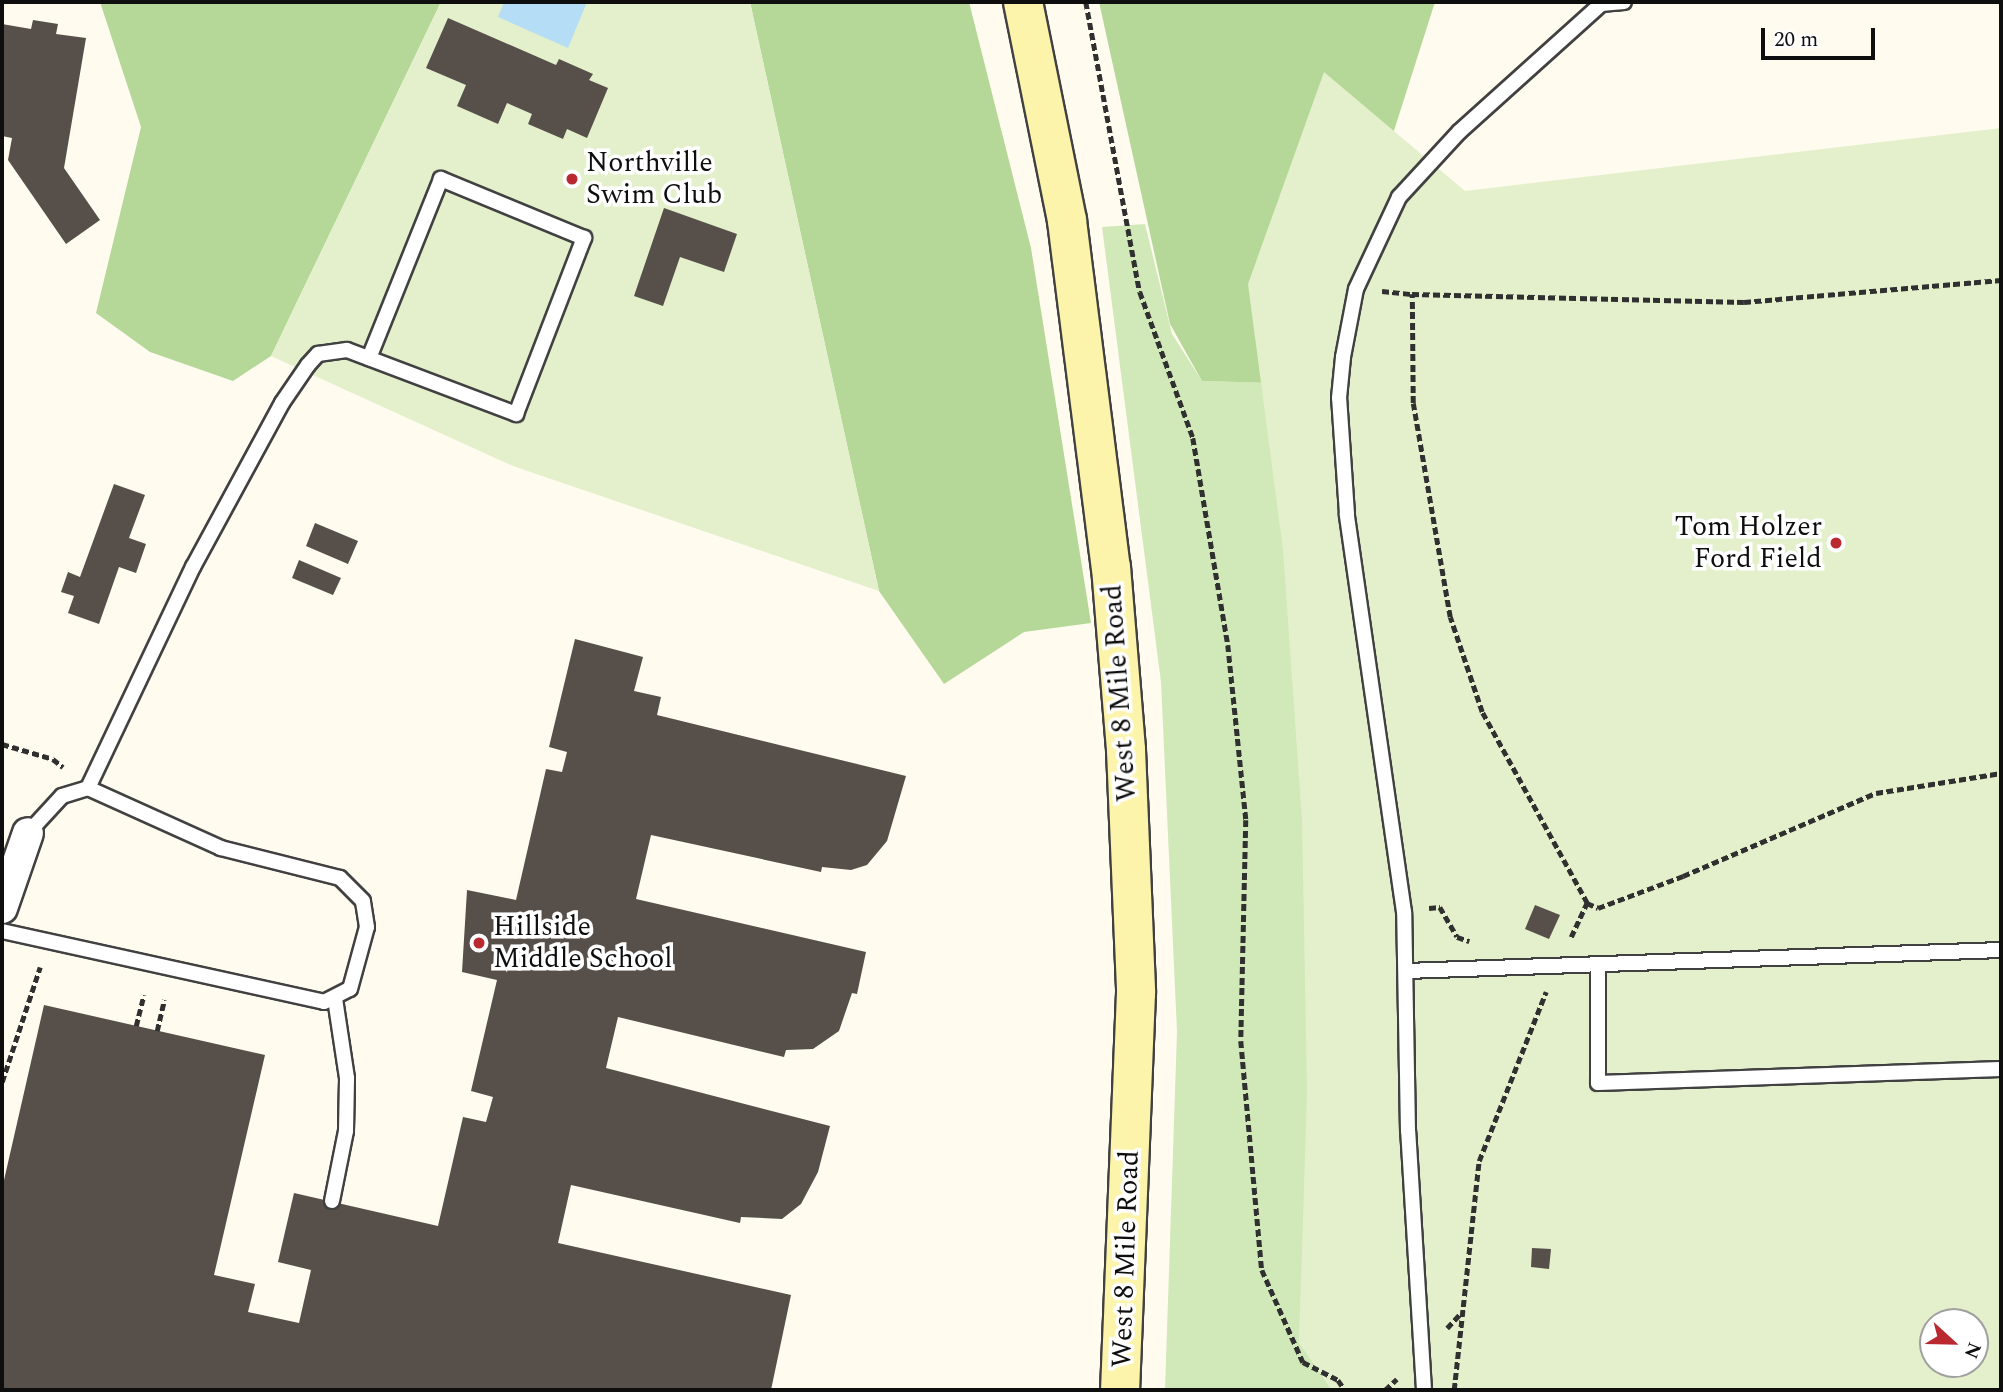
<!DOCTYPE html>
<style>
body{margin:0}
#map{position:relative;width:2003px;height:1392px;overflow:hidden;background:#fffbef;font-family:Spectral,serif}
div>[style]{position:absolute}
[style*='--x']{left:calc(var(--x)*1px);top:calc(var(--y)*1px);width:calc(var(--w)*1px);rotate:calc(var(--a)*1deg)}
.green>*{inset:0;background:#d1e8b9}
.forest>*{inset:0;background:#b5d899}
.pitch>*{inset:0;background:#e3f0cb}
.water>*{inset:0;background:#b5ddf5}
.building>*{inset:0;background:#564f4a}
.path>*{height:4.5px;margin-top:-2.25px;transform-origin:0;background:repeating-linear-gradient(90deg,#303030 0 7px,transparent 0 10.5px)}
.roads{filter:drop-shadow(2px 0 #414141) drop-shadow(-2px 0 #414141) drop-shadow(0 2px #414141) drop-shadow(0 -2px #414141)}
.service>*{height:14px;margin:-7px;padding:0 7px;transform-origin:7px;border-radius:7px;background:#fff}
.minor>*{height:30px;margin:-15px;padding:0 15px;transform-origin:15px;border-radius:15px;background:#fff}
.secondary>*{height:38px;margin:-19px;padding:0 19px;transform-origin:19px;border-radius:19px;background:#fdf4ab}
.dots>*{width:19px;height:19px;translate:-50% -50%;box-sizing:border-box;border:4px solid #fff;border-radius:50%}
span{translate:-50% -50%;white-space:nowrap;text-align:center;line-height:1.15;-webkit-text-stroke:7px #fff;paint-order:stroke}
.poi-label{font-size:28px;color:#0e0e0e}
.left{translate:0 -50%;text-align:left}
.right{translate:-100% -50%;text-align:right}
.street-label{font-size:28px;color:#0e0e0e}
.frame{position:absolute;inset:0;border:4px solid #0e0e0e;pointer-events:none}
.north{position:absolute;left:1919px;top:1308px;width:70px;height:70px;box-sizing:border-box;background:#fff;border:2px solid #9f9f9f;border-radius:50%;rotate:112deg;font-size:19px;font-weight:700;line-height:28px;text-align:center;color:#0e0e0e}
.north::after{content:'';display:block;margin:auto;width:24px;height:32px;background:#ba2930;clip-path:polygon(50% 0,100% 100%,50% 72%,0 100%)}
.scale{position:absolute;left:1761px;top:28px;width:114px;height:32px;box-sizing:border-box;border:4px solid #0e0e0e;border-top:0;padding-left:9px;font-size:21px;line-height:24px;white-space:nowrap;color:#0e0e0e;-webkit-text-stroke:5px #fff;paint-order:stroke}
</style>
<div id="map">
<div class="green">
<div style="clip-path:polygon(1145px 224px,1172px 334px,1202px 381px,1271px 383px,1373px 882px,1299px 1342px,1332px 1390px,1165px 1390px,1177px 1032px,1161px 682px,1102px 227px)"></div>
</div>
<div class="forest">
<div style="clip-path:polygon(100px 2px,441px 2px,271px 356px,233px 381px,150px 352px,96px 313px,141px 127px)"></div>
<div style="clip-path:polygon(750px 2px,969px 2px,1031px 248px,1091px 623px,1024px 632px,944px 684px,879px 591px)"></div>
<div style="clip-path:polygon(1099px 2px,1435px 2px,1377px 184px,1271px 383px,1202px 381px,1170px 324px)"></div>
</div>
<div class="pitch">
<div style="clip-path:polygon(441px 2px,750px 2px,879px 591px,513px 466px,271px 356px)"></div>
<div style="clip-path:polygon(evenodd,1324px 72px,1465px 191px,2001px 128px,2001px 1390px,1332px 1390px,1299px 1342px,1307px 1092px,1302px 821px,1283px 550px,1248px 284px,1324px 72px,1933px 1322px,1975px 1322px,1975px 1364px,1933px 1364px,1933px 1322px)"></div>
</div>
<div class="water">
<div style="clip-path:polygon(504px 2px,587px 2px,568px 48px,498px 17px)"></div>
</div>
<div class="building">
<div style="clip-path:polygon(448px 18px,556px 65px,559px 59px,593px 74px,589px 80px,608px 88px,587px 138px,567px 129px,563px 139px,528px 124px,532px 114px,507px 103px,498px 124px,457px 106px,466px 85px,426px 68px)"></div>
<div style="clip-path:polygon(33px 20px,58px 24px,56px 34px,86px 38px,64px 168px,100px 220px,66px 244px,8px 160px,12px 138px,2px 136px,2px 24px,31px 29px)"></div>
<div style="clip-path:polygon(664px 208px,737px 234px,724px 272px,680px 257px,663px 306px,634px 296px)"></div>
<div style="clip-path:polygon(114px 484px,145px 495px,129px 538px,146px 544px,136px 573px,119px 567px,99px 624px,68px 613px,74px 596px,61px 592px,68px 572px,80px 577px)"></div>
<div style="clip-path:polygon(315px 523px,358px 541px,348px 564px,306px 546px)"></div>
<div style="clip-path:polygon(299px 560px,341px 578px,333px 595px,292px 578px)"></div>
<div style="clip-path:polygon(575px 639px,643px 657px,634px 691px,661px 697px,657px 715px,906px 776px,887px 841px,867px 865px,851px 870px,822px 867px,821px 872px,651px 835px,636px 899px,866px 952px,857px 994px,852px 993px,839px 1031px,813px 1049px,786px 1050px,784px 1057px,618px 1017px,606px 1068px,830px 1126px,818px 1172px,801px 1204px,782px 1219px,741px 1217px,740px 1223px,571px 1185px,558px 1243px,791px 1295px,771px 1390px,2px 1390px,2px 1189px,44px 1005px,265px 1055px,214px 1275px,255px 1284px,248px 1312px,299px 1323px,311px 1270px,278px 1262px,294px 1193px,438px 1226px,463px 1117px,486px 1122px,493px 1097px,471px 1091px,497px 980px,462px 972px,467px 890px,516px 900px,546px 769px,562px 772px,567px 752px,549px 747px)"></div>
<div style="clip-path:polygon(1535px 905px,1560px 915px,1549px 939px,1525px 929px)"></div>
<div style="clip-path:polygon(1532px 1248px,1551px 1249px,1549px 1269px,1531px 1267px)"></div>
</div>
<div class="path">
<div style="--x:1086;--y:2;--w:295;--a:79.5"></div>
<div style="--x:1140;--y:292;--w:155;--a:70"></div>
<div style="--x:1193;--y:438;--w:210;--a:80.4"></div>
<div style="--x:1228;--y:645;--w:176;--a:84.1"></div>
<div style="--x:1246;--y:820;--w:221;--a:91.3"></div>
<div style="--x:1241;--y:1041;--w:230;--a:84.8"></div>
<div style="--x:1262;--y:1270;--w:101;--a:66"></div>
<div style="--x:1303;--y:1362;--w:39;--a:27"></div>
<div style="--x:1338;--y:1380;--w:12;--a:55"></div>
<div style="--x:1382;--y:291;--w:30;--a:6"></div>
<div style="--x:2;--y:744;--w:53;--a:16.4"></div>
<div style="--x:53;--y:759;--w:13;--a:39"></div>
<div style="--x:1587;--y:903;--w:218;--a:-118.8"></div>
<div style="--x:1482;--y:712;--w:100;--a:-108.6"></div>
<div style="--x:1450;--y:617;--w:217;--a:-99.8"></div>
<div style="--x:1413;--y:403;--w:109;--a:-90.5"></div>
<div style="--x:1412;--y:294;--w:332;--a:1.4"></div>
<div style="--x:1744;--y:302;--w:258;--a:-4.9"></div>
<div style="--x:1429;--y:908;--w:11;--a:-5"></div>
<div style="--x:1440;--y:907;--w:34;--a:60"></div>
<div style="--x:1457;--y:937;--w:13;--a:18"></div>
<div style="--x:1571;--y:937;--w:38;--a:-65"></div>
<div style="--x:1587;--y:903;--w:12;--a:24"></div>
<div style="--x:1598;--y:908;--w:91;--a:-20.6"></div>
<div style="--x:1683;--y:876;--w:210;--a:-23.3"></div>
<div style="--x:1876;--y:793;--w:127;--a:-9.1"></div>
<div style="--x:136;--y:1026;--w:32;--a:-76"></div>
<div style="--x:157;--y:1031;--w:32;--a:-77"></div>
<div style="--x:2;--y:1082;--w:121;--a:-71.7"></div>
<div style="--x:1447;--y:1328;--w:19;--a:-47"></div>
<div style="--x:1385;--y:1390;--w:16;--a:-43"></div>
<div style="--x:1454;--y:1390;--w:230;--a:-83.8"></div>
<div style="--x:1479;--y:1161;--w:182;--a:-68.4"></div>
</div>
<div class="roads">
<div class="service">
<div style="--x:28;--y:833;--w:50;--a:-47.4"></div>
<div style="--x:62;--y:796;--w:27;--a:-17"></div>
<div style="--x:88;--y:788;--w:245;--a:-64.6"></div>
<div style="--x:193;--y:567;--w:187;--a:-61.5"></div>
<div style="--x:282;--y:403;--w:46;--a:-55.6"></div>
<div style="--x:308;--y:365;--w:15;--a:-48"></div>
<div style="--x:318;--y:354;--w:29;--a:-8"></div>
<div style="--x:347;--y:350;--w:181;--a:20.7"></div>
<div style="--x:516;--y:414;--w:189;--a:-68.9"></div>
<div style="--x:584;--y:238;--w:155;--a:-157.6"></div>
<div style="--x:441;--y:179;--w:193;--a:111.9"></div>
<div style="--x:2;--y:931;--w:330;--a:12.4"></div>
<div style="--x:324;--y:1002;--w:29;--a:-27"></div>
<div style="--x:350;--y:989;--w:64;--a:-74.7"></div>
<div style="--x:367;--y:927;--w:26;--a:-99"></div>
<div style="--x:363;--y:901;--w:33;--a:-135"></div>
<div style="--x:340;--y:878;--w:123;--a:-165.9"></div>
<div style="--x:221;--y:848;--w:146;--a:-155.7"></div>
<div style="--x:1598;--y:964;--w:119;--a:90"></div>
<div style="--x:1598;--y:1083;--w:403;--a:-2"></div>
<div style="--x:1406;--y:971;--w:595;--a:-2.02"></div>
<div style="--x:332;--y:1201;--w:71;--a:-78.7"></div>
<div style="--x:346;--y:1131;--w:53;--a:-88.9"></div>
<div style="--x:347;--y:1078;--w:80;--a:-98.6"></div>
<div style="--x:1424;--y:1390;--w:259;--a:-93.5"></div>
<div style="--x:1408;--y:1131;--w:219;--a:-91"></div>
<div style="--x:1404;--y:912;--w:402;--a:-98.2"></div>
<div style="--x:1347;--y:514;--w:116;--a:-93.9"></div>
<div style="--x:1339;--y:398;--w:41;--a:-84.4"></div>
<div style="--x:1343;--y:357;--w:69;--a:-79.2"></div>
<div style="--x:1356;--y:289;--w:102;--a:-64.9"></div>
<div style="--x:1399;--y:197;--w:88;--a:-47.3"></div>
<div style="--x:1459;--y:132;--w:191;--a:-42"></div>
<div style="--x:1601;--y:4;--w:23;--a:-5"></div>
</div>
<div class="minor">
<div style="--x:2;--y:908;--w:79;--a:-70.9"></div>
</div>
<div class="secondary">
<div style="--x:1023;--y:2;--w:223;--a:78.6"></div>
<div style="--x:1067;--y:221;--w:349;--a:82.8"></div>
<div style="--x:1111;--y:567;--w:184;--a:85.3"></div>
<div style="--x:1126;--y:750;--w:243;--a:87.6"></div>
<div style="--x:1136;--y:993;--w:397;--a:92.3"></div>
</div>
</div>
<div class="dots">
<div style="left:572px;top:179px;background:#ba2930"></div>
<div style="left:1836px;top:543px;background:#ba2930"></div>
<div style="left:479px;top:943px;background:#ba2930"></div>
</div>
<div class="poi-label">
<span class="left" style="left:586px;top:179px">Northville<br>Swim Club</span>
<span class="right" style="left:1822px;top:543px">Tom Holzer<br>Ford Field</span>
<span class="left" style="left:493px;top:943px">Hillside<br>Middle School</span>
</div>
<div class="street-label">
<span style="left:1120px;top:693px;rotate:-94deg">West 8 Mile Road</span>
<span style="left:1126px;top:1259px;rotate:-88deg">West 8 Mile Road</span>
</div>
<div class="frame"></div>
<div class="north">N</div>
<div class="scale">20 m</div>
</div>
